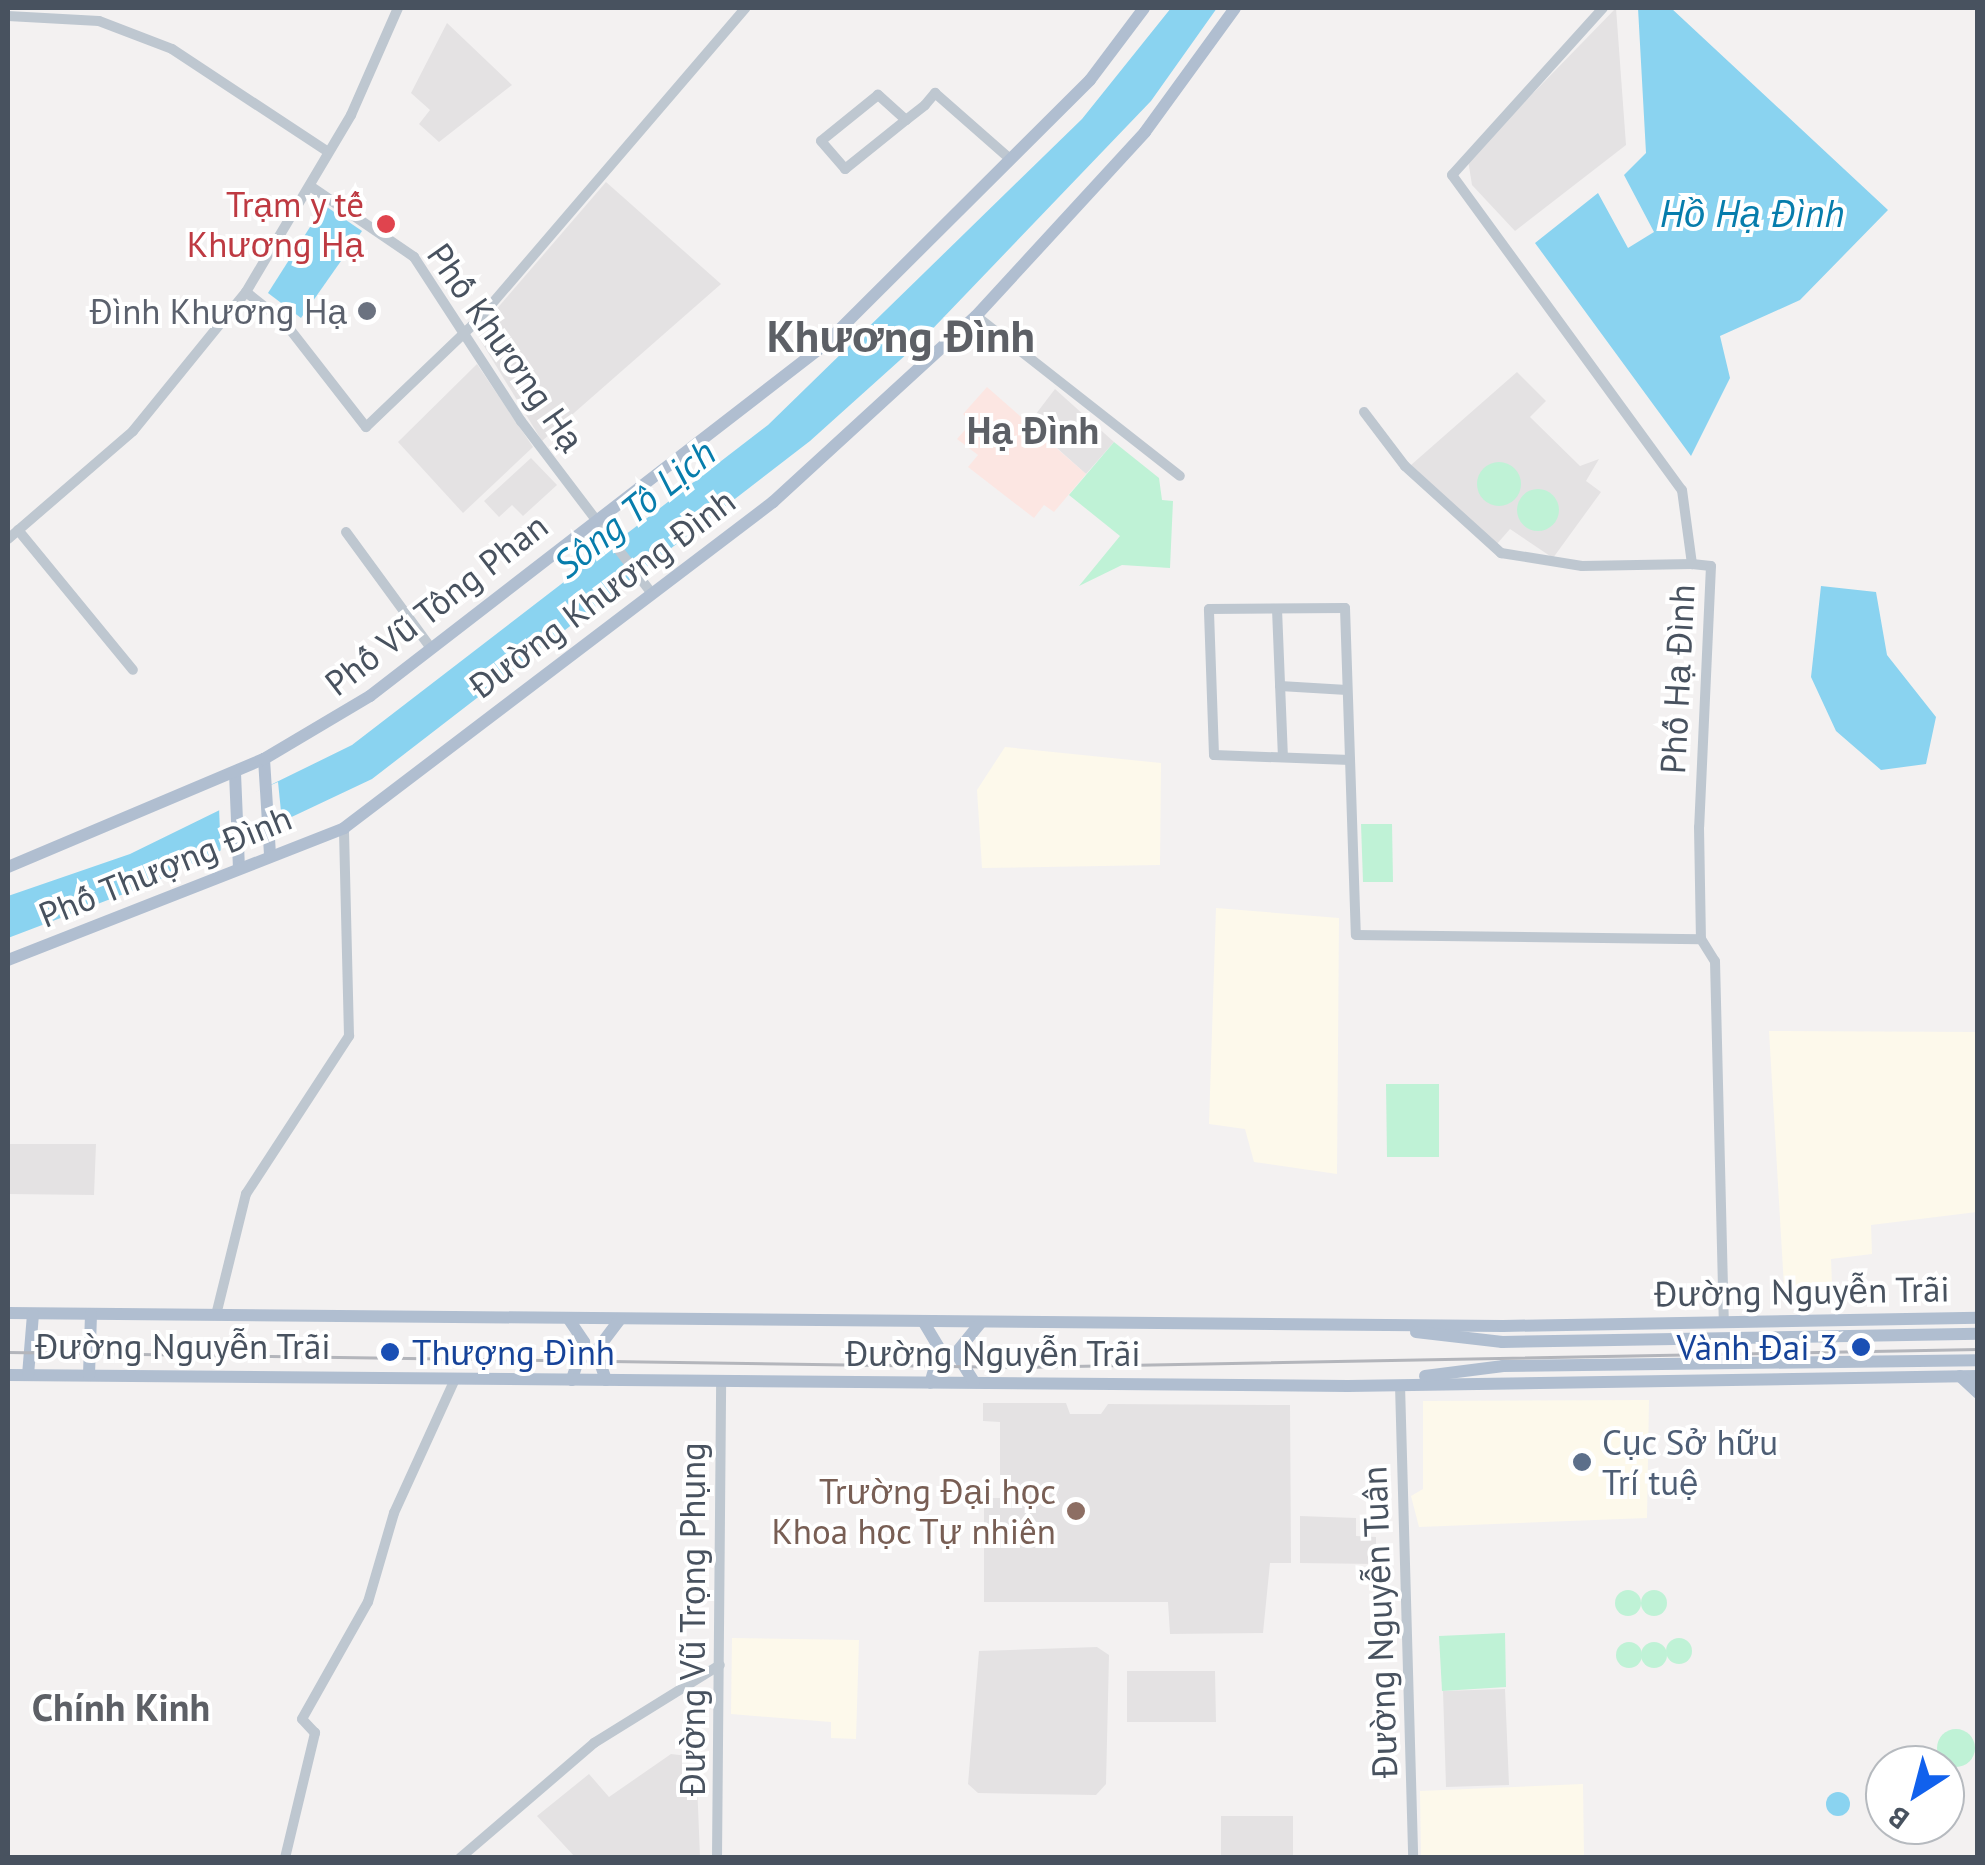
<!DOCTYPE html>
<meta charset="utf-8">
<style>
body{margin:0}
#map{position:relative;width:1985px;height:1865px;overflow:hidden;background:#f3f1f1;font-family:"PT Sans",sans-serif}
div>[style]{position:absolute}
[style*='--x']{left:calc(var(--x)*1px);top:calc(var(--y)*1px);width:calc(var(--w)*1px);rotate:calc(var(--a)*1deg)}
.commercial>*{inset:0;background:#fdf9eb}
.education>*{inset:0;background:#e4e2e3}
.medical>*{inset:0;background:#fce6e2}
.green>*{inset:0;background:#bff2d6}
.round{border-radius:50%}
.water>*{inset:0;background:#8ad3f0}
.pier>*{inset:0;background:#f3f1f1}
.minor>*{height:10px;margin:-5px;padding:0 5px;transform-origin:5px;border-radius:5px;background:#bec7d0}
.major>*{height:12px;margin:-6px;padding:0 6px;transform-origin:6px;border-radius:6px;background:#b0bed0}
.rail>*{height:2.5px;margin:-1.25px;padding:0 1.25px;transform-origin:1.25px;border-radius:1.25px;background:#b3b5bb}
.dots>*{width:28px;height:28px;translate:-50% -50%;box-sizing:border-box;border:5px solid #fff;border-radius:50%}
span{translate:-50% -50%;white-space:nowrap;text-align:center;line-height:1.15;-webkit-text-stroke:8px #fff;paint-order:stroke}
.health-label{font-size:35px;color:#be3a42}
.right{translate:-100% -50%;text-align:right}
.worship-label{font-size:35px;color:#5b616d}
.street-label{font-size:35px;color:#48525f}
.transit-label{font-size:35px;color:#164399}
.left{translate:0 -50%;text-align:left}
.service-label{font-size:35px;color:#4e5e75}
.education-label{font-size:35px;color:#785e54}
.water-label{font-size:38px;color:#077dac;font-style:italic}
.neighbourhood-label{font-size:38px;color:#5d6066;font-weight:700}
.district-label{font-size:45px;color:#5d6066;font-weight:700}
.frame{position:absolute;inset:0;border:10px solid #48525f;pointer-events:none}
.north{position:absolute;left:1865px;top:1745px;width:100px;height:100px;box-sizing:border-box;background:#fff;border:2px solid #b6babf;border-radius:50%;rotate:216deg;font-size:28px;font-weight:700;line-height:40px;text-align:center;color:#48525f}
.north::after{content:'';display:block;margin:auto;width:35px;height:45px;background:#1161ed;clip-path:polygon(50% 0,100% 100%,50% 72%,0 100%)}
</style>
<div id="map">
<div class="commercial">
<div style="clip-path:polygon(1005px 747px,1161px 763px,1160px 865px,982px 868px,977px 790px)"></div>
<div style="clip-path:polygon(1216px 908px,1339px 918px,1337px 1174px,1254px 1162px,1245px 1129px,1209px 1124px)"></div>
<div style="clip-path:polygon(1769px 1031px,1977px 1032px,1977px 1212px,1871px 1225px,1872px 1254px,1831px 1259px,1832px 1283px,1784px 1287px)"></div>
<div style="clip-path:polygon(1649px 1400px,1647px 1518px,1419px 1527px,1411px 1496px,1423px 1489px,1423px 1401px)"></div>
<div style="clip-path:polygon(732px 1638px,859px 1640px,856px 1739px,831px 1738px,831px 1722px,731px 1714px)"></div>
<div style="clip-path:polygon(1583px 1784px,1584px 1857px,1421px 1857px,1420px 1791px)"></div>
</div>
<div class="education">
<div style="clip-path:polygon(1616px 8px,1626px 145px,1515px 231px,1472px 185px,1468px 160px)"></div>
<div style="clip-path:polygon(447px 23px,512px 85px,439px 142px,419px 124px,430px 110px,411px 93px)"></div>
<div style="clip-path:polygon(606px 182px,721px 284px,542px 441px,476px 333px)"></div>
<div style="clip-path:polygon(477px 364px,533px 447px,463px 513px,398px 442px)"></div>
<div style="clip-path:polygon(1517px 372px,1546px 401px,1530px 417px,1580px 466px,1599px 459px,1586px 481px,1601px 492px,1553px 558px,1510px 529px,1496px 545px,1411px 465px)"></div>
<div style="clip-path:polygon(1055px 389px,1114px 442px,1086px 474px,1029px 423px)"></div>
<div style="clip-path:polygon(531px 458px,557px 485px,523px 516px,512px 505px,499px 517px,484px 501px)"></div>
<div style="clip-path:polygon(8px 1144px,96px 1144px,94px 1195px,8px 1194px)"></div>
<div style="clip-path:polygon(983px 1403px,1066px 1403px,1070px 1414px,1101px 1414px,1108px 1404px,1290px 1405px,1291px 1563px,1270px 1563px,1263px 1633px,1170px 1634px,1168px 1602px,984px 1602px,984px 1498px,1000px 1498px,1000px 1422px,983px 1421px)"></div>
<div style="clip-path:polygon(1300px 1516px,1356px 1518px,1356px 1536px,1376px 1537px,1376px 1564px,1300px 1563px)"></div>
<div style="clip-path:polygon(1097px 1647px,1109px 1655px,1106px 1784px,1096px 1795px,978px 1793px,968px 1784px,979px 1651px)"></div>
<div style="clip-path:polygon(1127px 1671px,1215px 1671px,1216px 1722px,1127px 1722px)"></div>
<div style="clip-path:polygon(1505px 1689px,1509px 1785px,1446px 1787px,1443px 1691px)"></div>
<div style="clip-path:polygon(671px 1754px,696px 1757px,700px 1857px,575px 1857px,537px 1816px,589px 1774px,609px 1797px)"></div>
<div style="clip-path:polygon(1221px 1816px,1293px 1816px,1293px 1857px,1221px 1857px)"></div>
</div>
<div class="medical">
<div style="clip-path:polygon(987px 387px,1086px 474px,1054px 512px,1044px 505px,1034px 518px,968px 467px,978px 455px,957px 439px,971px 423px,963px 414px)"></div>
</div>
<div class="green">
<div style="clip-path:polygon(1114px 442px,1159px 478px,1162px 500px,1173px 501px,1170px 568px,1122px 565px,1079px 586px,1120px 536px,1069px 495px)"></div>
<div class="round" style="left:1477px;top:462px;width:44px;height:44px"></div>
<div class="round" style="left:1517px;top:489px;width:42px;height:42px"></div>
<div style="clip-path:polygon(1361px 824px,1392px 824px,1393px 882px,1363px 882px)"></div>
<div style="clip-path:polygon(1386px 1084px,1439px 1084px,1439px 1157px,1387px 1157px)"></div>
<div class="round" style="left:1615px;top:1590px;width:26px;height:26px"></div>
<div class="round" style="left:1641px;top:1590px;width:26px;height:26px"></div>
<div style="clip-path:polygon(1505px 1633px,1506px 1687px,1442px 1691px,1439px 1636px)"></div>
<div class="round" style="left:1666px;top:1638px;width:26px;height:26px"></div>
<div class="round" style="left:1616px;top:1642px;width:26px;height:26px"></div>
<div class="round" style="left:1641px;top:1642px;width:26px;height:26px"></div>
<div class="round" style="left:1937px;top:1729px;width:38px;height:38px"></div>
</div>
<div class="water">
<div style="clip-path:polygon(1171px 8px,1217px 8px,1151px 101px,919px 343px,810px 441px,372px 779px,150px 884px,8px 938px,8px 896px,130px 854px,352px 745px,768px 425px,1082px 119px)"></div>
<div style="clip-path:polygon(1638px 8px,1671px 8px,1888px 210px,1800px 300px,1720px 336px,1730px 378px,1691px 456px,1535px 243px,1598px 193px,1628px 248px,1654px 232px,1624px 175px,1646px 153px)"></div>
<div style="clip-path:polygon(324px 205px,362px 231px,301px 318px,268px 293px)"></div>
<div style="clip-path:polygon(1821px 586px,1876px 592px,1887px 655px,1936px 717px,1926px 764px,1881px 770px,1836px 731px,1811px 677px)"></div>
<div class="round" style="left:1826px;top:1792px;width:24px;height:24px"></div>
</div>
<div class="pier">
<div style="clip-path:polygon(278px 782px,283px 831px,221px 858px,219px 807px)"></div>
</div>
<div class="minor">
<div style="--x:1603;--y:8;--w:225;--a:132.1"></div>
<div style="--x:1452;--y:175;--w:390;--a:53.9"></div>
<div style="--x:1682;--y:490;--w:75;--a:82.3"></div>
<div style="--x:1692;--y:564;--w:19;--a:6"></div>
<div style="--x:1711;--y:566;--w:261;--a:92.6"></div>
<div style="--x:1699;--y:827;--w:112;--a:89"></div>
<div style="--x:1701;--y:939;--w:26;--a:58"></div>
<div style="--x:1715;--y:961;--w:361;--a:88.6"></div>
<div style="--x:8;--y:16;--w:91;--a:3.1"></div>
<div style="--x:99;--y:21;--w:78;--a:21"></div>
<div style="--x:172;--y:49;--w:187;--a:33.4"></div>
<div style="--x:906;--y:120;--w:38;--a:-138"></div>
<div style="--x:878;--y:95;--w:73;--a:141.1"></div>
<div style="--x:821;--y:141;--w:37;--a:49"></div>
<div style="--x:845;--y:169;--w:78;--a:-38.8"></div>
<div style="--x:906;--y:120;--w:24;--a:-38"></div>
<div style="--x:925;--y:105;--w:16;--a:-50"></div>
<div style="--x:935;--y:93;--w:100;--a:41.3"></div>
<div style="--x:310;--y:186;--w:126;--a:34.3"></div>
<div style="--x:414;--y:257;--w:196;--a:56.9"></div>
<div style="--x:521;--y:421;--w:213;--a:52.8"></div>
<div style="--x:246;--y:292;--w:50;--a:38.5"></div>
<div style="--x:285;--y:323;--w:132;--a:52.1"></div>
<div style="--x:366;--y:427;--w:155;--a:-43.7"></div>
<div style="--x:478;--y:320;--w:411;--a:-49.4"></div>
<div style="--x:976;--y:316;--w:259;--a:38.1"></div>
<div style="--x:1364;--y:412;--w:68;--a:52.8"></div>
<div style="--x:1405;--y:466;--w:130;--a:42.2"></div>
<div style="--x:1501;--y:553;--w:82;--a:9.1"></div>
<div style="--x:1582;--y:566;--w:110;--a:-1"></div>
<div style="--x:18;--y:530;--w:181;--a:50.6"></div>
<div style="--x:346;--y:532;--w:144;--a:53.8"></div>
<div style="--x:8;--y:539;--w:165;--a:-40.8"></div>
<div style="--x:133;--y:431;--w:179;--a:-50.9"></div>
<div style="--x:246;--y:292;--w:206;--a:-59.3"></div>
<div style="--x:351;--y:115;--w:117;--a:-66.3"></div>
<div style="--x:1277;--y:609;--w:148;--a:87.7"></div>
<div style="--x:1280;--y:686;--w:67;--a:3.4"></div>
<div style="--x:1350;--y:760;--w:136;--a:-177.9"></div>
<div style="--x:1214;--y:755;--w:146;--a:-92"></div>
<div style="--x:1209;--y:609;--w:136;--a:-0.4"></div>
<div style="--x:1345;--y:608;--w:327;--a:88.1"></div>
<div style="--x:1356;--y:935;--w:345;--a:0.7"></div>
<div style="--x:216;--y:1315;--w:125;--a:-76.1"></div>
<div style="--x:246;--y:1194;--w:189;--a:-56.9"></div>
<div style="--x:349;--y:1036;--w:208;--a:-91.4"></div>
<div style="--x:1400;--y:1385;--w:473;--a:88.4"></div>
<div style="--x:285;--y:1858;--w:129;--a:-76.5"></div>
<div style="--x:315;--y:1733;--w:19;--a:-133"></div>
<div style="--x:302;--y:1719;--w:134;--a:-60.6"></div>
<div style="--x:368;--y:1602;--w:93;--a:-73.7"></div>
<div style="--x:394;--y:1513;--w:147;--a:-65.5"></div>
<div style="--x:460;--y:1858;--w:177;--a:-40.6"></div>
<div style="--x:594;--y:1743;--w:148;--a:-31.8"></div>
<div style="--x:717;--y:1858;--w:477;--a:-89.5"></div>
</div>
<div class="major">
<div style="--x:264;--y:759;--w:96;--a:86.4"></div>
<div style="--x:235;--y:773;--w:95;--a:87.6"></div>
<div style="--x:8;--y:867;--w:278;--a:-22.9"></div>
<div style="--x:264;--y:759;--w:123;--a:-30.7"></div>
<div style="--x:370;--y:696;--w:572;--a:-37.69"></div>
<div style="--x:823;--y:346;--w:377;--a:-44.9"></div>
<div style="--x:1090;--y:80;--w:90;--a:-53.1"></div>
<div style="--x:8;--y:960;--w:361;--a:-21.4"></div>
<div style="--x:344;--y:828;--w:539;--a:-37.23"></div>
<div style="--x:773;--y:502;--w:275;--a:-42.5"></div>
<div style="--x:976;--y:316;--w:250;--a:-47.4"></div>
<div style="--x:1145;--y:132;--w:153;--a:-54"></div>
<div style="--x:8;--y:1313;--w:1495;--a:0.5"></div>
<div style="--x:1503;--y:1326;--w:475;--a:-1"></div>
<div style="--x:568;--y:1318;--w:29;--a:56"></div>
<div style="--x:584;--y:1342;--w:40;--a:108"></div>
<div style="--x:923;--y:1321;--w:33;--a:59"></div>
<div style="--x:940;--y:1349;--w:35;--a:106"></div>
<div style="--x:1416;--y:1332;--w:87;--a:6.6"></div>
<div style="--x:1502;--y:1342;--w:476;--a:-1"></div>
<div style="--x:8;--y:1375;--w:1340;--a:0.47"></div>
<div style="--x:1348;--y:1386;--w:630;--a:-0.91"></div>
<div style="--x:28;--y:1375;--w:61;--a:-85.3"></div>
<div style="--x:89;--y:1375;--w:61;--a:-88.1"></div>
<div style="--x:1425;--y:1376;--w:79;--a:-7.3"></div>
<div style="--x:1503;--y:1366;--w:475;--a:-0.7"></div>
<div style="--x:1960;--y:1376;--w:25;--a:43"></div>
<div style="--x:606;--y:1380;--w:31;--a:-109"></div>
<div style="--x:596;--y:1351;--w:40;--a:-53"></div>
<div style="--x:974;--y:1382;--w:34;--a:-122"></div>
<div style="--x:956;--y:1353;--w:40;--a:-51"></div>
</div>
<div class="rail">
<div style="--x:8;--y:1352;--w:1010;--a:0.85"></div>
<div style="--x:1018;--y:1367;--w:960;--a:-1.07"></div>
</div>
<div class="dots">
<div style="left:386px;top:224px;background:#e0444e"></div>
<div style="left:367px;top:311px;background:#6b7280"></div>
<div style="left:1861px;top:1347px;background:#1a4fb4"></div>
<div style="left:390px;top:1352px;background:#1a4fb4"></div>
<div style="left:1582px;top:1462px;background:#5c6f8a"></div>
<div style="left:1076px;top:1511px;background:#8d6e63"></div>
</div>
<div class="health-label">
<span class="right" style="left:364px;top:224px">Trạm y tế<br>Khương Hạ</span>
</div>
<div class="worship-label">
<span class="right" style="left:347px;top:311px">Đình Khương Hạ</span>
</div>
<div class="street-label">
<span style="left:506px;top:347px;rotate:55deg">Phố Khương Hạ</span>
<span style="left:602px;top:593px;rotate:-37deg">Đường Khương Đình</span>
<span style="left:436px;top:604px;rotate:-38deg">Phố Vũ Tông Phan</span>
<span style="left:1677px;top:679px;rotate:-87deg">Phố Hạ Đình</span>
<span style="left:165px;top:866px;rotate:-22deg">Phố Thượng Đình</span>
<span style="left:1802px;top:1291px;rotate:-1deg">Đường Nguyễn Trãi</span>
<span style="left:183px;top:1346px">Đường Nguyễn Trãi</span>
<span style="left:993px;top:1353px">Đường Nguyễn Trãi</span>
<span style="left:692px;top:1619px;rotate:-90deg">Đường Vũ Trọng Phụng</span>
<span style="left:1379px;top:1622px;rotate:-92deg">Đường Nguyễn Tuân</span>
</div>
<div class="transit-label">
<span class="right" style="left:1838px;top:1347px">Vành Đai 3</span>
<span class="left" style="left:412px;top:1352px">Thượng Đình</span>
</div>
<div class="service-label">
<span class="left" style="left:1602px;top:1462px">Cục Sở hữu<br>Trí tuệ</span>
</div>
<div class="education-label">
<span class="right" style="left:1056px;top:1511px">Trường Đại học<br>Khoa học Tự nhiên</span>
</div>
<div class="water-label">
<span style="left:1752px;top:213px">Hồ Hạ Đình</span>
<span style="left:634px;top:508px;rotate:-39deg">Sông Tô Lịch</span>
</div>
<div class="neighbourhood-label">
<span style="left:1033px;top:430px">Hạ Đình</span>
<span style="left:121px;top:1707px">Chính Kinh</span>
</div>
<div class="district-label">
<span style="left:901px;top:336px">Khương Đình</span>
</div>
<div class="frame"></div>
<div class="north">B</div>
</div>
